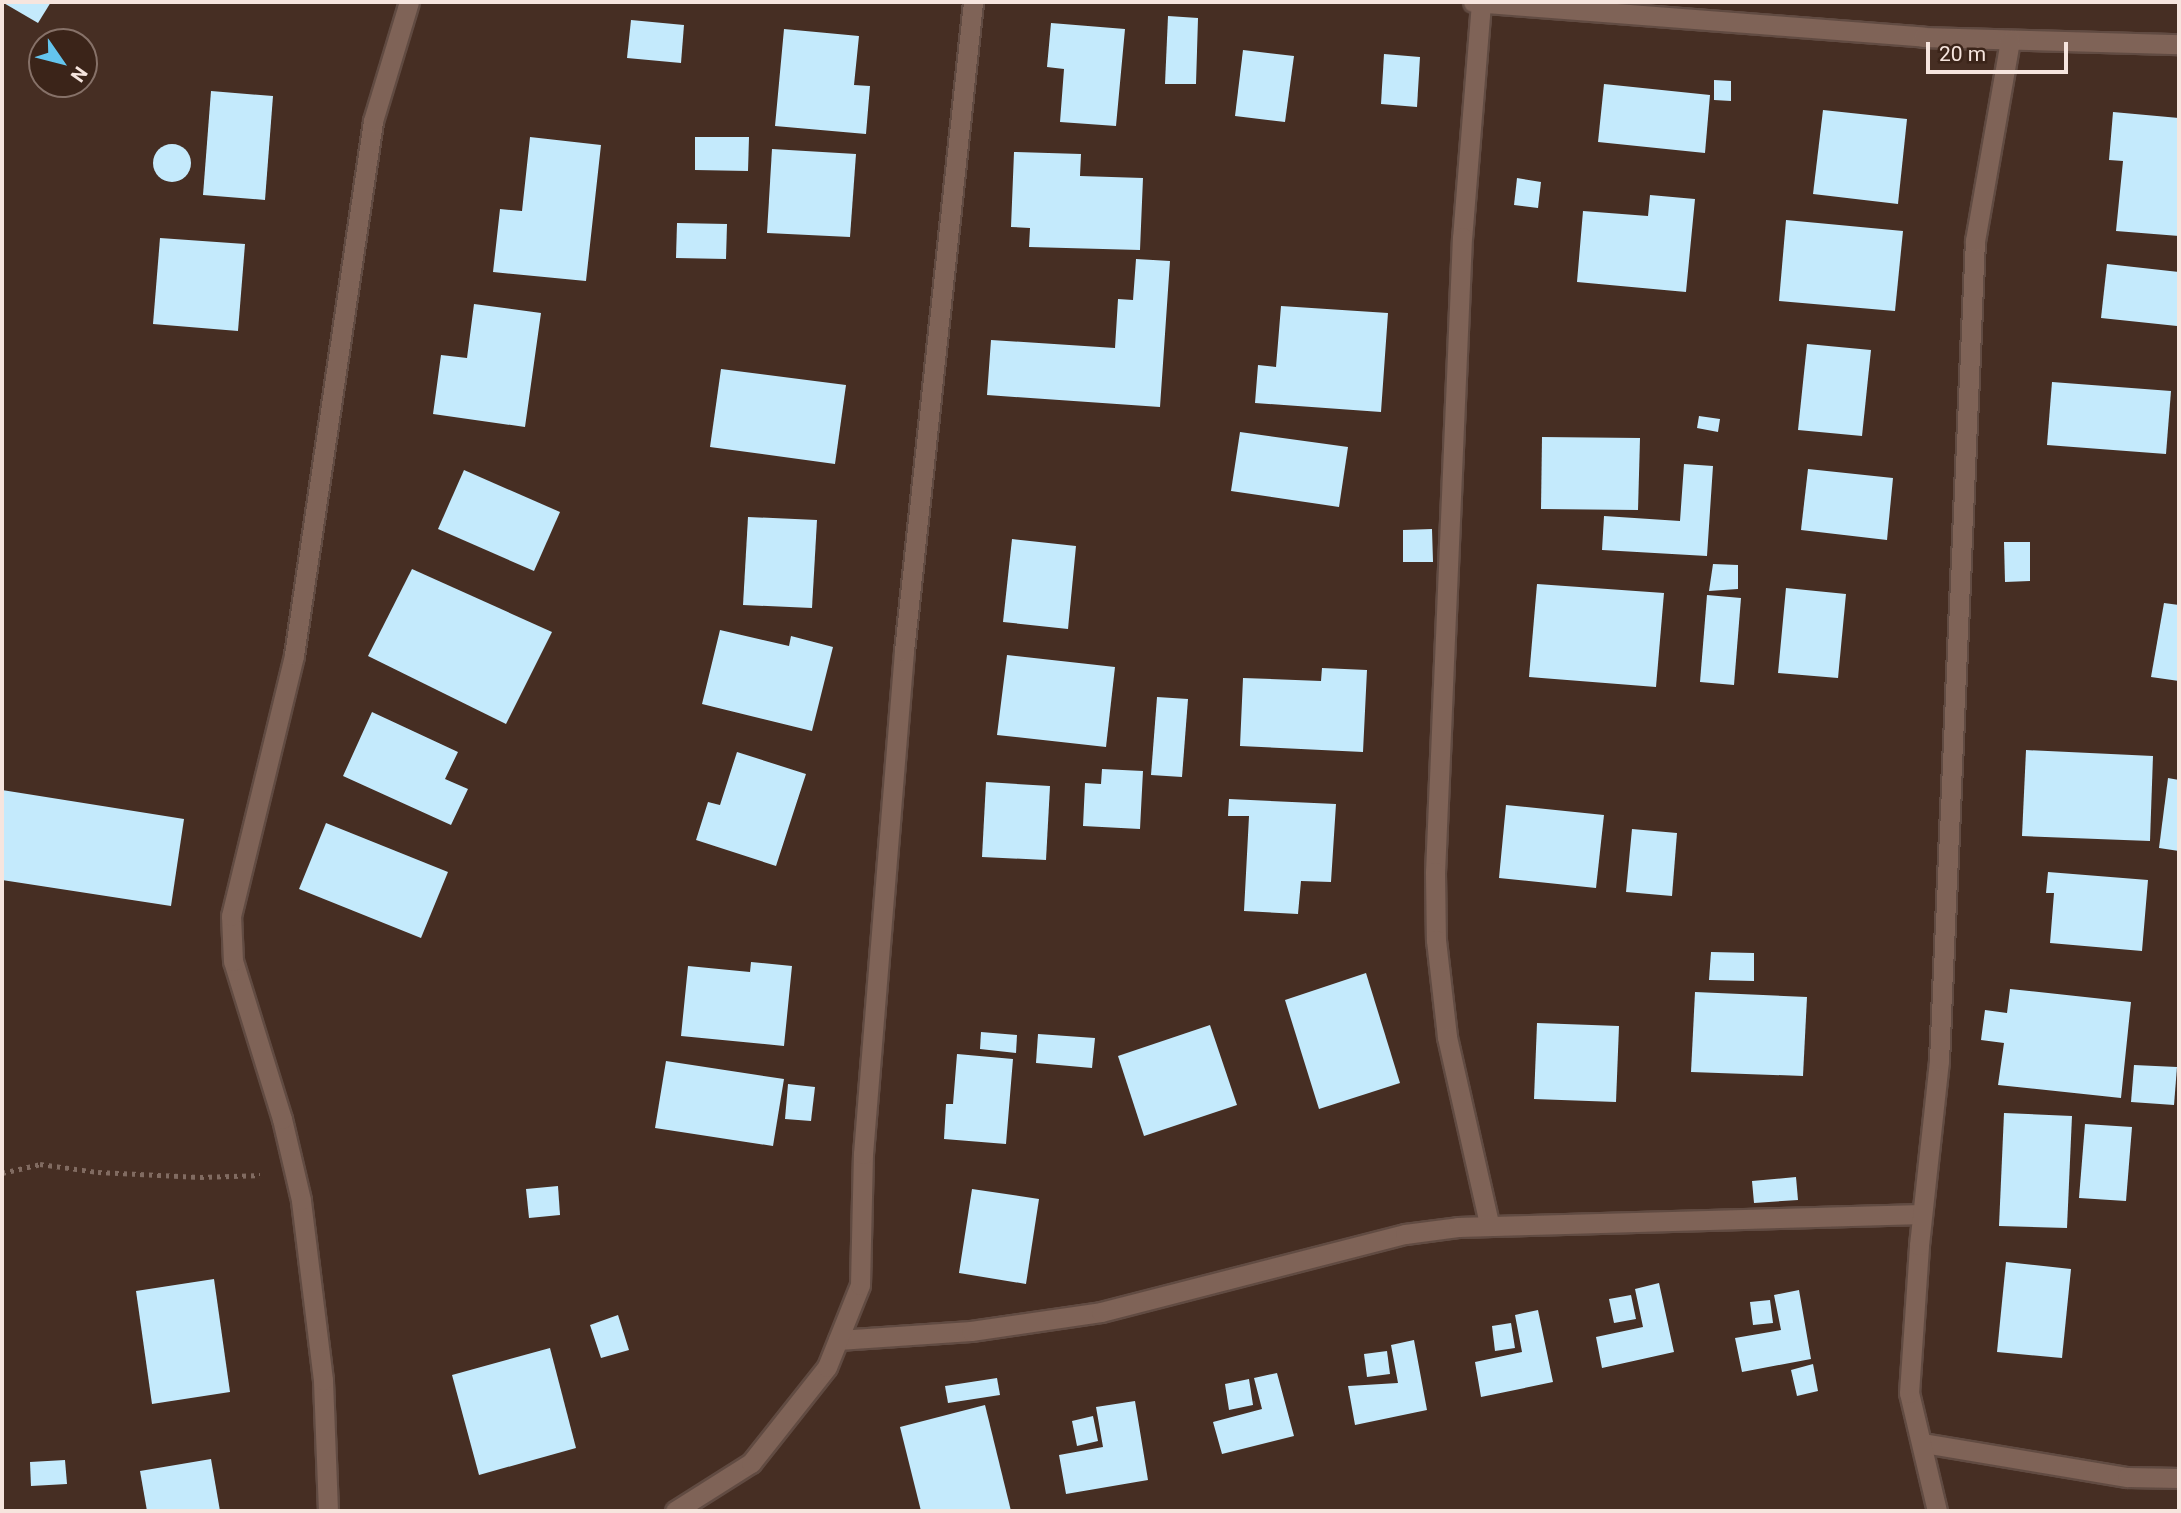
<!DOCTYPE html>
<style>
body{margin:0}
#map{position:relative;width:2181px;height:1513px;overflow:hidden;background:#462e23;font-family:Roboto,sans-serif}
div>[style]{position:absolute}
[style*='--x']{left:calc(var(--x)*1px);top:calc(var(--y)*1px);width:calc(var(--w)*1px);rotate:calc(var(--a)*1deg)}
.building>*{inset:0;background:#c4eafc}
.round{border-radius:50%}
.path>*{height:4.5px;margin-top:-2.25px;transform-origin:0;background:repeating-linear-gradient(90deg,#816b61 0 3.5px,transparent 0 8.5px)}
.roads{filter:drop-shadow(2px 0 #614b42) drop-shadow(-2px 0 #614b42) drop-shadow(0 2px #614b42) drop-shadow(0 -2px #614b42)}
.minor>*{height:19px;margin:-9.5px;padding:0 9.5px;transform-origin:9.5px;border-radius:9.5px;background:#7f6357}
span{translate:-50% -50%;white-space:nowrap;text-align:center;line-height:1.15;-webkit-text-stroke:7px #3b2419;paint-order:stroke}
.frame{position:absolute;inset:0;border:4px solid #f6e5de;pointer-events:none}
.north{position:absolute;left:28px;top:28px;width:70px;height:70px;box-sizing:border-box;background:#3b2419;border:2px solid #867168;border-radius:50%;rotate:125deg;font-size:19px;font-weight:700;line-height:28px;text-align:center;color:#f6e5de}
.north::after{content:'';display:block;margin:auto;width:24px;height:32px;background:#64c5ee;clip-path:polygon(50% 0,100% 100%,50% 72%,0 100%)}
.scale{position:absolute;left:1926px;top:42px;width:142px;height:32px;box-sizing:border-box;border:4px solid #f6e5de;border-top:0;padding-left:9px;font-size:21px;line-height:24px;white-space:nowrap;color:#f6e5de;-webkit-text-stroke:5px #3b2419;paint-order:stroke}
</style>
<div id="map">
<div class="building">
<div style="clip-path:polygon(2px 2px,51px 2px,38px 23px)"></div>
<div style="clip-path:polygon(1168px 16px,1198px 18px,1196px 84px,1165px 84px)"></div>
<div style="clip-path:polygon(631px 20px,684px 25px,681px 63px,627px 58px)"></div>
<div style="clip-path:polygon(1051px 23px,1125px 29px,1116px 126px,1060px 122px,1064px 69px,1047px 67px)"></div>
<div style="clip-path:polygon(784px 29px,859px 36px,854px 85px,870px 86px,866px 134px,775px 126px)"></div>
<div style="clip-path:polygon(1243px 50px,1294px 56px,1285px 122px,1235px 116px)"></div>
<div style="clip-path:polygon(1384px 54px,1420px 57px,1417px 107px,1381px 104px)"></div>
<div style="clip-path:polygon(1714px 80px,1731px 81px,1731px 101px,1714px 100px)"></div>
<div style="clip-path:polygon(1604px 84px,1710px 95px,1705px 153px,1598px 142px)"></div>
<div style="clip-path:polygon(211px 91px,273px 96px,265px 200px,203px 195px)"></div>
<div style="clip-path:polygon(1823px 110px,1907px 119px,1898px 204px,1813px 194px)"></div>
<div style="clip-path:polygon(2113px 112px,2179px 118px,2179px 236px,2116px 231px,2123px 161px,2109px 160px)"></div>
<div style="clip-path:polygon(530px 137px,601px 145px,586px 281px,493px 272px,500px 209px,522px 211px)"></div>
<div style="clip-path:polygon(695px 137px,749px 137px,748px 171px,695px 170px)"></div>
<div class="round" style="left:153px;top:144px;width:38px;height:38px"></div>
<div style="clip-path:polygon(772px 149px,856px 154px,850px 237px,767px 233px)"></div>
<div style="clip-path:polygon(1014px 152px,1081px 154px,1080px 176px,1143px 178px,1140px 250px,1029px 247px,1030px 228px,1011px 227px)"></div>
<div style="clip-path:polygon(1517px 178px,1541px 182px,1538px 208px,1514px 205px)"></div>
<div style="clip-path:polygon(1650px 195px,1695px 199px,1686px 292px,1577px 282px,1583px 211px,1648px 216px)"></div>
<div style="clip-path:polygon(1786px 220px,1903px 231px,1895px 311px,1779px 301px)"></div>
<div style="clip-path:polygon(677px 223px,727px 224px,726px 259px,676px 258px)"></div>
<div style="clip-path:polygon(160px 238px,245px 244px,238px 331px,153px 324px)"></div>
<div style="clip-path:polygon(1136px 259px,1170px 261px,1160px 407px,987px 395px,991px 340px,1115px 348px,1118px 299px,1133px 300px)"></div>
<div style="clip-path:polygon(2107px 264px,2179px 272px,2177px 326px,2101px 318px)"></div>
<div style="clip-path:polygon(474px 304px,541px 313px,525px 427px,433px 414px,441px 355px,467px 358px)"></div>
<div style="clip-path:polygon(1281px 306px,1388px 313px,1381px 412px,1255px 403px,1258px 365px,1276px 367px)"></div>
<div style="clip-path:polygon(1807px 344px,1871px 350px,1862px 436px,1798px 430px)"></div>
<div style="clip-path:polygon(721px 369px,846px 385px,835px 464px,710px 447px)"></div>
<div style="clip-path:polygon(2052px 382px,2171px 391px,2166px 454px,2047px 445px)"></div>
<div style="clip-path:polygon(1699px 416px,1720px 419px,1718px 432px,1697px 428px)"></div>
<div style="clip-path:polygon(1240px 432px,1348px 447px,1339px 507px,1231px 491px)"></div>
<div style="clip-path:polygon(1542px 437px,1640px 438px,1638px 510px,1541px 509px)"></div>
<div style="clip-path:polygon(1684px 464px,1713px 466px,1707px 556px,1602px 550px,1604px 516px,1680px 521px)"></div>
<div style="clip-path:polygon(1808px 469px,1893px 478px,1887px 540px,1801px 530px)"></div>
<div style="clip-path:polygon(464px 470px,560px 512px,534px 571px,438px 529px)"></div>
<div style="clip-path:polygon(748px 517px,817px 520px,812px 608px,743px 605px)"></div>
<div style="clip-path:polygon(1432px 529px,1433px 562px,1403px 562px,1403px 530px)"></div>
<div style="clip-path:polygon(1012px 539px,1076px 546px,1068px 629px,1003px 622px)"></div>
<div style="clip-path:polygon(2004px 542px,2030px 542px,2030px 581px,2005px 582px)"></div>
<div style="clip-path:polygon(1713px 564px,1738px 565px,1738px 589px,1709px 591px)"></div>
<div style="clip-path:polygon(412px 569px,552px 632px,506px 724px,368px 656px)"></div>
<div style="clip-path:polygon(1537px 584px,1664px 593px,1656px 687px,1529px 677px)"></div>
<div style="clip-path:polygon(1786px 588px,1846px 594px,1838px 678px,1778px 673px)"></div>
<div style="clip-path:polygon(1707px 595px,1741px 598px,1734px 685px,1700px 682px)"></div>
<div style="clip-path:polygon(2164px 603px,2179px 605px,2179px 681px,2151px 677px)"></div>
<div style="clip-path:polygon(720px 630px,789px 646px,791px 636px,833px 647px,812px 731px,702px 704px)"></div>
<div style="clip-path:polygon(1007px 655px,1115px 667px,1106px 747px,997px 735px)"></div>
<div style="clip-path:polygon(1322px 668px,1367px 670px,1363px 752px,1240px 746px,1243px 678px,1321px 681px)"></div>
<div style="clip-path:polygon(1157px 697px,1188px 699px,1182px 777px,1151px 775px)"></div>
<div style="clip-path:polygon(372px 712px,458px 752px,445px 779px,468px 789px,451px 825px,343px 776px)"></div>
<div style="clip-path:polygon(2026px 750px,2153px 756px,2150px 841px,2022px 836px)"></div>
<div style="clip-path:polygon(737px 752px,806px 774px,776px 866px,696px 840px,708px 802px,720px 805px)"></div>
<div style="clip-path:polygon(1102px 769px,1143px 771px,1140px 829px,1083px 826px,1085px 783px,1101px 784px)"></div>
<div style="clip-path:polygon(2168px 778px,2179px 780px,2179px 851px,2159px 848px)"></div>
<div style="clip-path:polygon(986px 782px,1050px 786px,1046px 860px,982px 857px)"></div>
<div style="clip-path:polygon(2px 790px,184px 819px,171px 906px,2px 880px)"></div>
<div style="clip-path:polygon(1229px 799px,1336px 804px,1331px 882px,1301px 881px,1298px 914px,1244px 911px,1249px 816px,1228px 816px)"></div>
<div style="clip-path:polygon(1506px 805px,1604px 815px,1596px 888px,1499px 878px)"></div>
<div style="clip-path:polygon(326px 823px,448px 872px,421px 938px,299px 889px)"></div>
<div style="clip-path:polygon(1632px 829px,1677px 833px,1672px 896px,1626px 892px)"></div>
<div style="clip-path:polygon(2048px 872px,2148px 880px,2142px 951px,2050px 943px,2054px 893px,2046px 893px)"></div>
<div style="clip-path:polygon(1711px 952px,1754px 953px,1754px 981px,1709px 980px)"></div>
<div style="clip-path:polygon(751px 962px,792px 966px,784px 1046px,681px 1036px,688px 966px,750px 972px)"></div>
<div style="clip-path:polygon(1366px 973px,1400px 1083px,1319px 1109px,1285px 1000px)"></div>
<div style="clip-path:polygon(2010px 989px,2131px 1002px,2121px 1098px,1998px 1085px,2004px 1043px,1981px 1040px,1985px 1010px,2007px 1013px)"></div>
<div style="clip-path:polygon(1695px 992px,1807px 997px,1803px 1076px,1691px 1072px)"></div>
<div style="clip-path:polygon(1537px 1023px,1619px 1026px,1616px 1102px,1534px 1099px)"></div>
<div style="clip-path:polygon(1210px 1025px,1237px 1105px,1144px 1136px,1118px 1056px)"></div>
<div style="clip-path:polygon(981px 1032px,1017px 1035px,1016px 1053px,980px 1049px)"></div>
<div style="clip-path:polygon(1038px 1034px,1095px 1038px,1092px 1068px,1036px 1063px)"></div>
<div style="clip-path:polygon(957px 1054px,1013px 1059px,1006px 1144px,944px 1139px,946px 1104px,953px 1104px)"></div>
<div style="clip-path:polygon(666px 1061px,784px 1079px,773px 1146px,655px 1128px)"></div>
<div style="clip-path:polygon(2134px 1065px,2177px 1067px,2174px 1105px,2131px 1102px)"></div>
<div style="clip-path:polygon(788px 1084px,815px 1087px,811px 1121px,785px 1119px)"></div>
<div style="clip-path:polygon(2004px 1113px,2072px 1116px,2067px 1228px,1999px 1226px)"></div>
<div style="clip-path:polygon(2085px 1124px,2132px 1127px,2126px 1201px,2079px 1198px)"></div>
<div style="clip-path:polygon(1796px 1177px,1798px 1200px,1754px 1203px,1752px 1181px)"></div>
<div style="clip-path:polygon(558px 1186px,560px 1215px,529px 1218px,526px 1189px)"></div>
<div style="clip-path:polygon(972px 1189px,1039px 1199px,1026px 1284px,959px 1273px)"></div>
<div style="clip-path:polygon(2006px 1262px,2071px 1269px,2062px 1358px,1997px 1352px)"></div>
<div style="clip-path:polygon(214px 1279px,230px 1392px,152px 1404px,136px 1291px)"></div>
<div style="clip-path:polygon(1659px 1283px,1674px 1352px,1602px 1368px,1596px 1337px,1643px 1327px,1635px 1289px)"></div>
<div style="clip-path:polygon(1799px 1290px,1811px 1359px,1742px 1372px,1735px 1338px,1781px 1330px,1774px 1295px)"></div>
<div style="clip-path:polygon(1631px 1295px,1636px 1319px,1614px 1323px,1609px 1299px)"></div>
<div style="clip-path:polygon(1770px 1300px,1773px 1323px,1753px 1325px,1750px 1302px)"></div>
<div style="clip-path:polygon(1538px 1310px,1553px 1382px,1481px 1397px,1475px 1362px,1522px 1352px,1515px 1315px)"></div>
<div style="clip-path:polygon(618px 1315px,629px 1350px,601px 1358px,590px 1325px)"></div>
<div style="clip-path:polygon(1511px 1323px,1515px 1348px,1495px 1351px,1492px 1326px)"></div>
<div style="clip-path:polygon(1414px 1340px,1427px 1410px,1355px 1425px,1348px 1386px,1398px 1383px,1391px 1345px)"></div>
<div style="clip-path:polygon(550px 1348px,576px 1448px,479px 1475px,452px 1375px)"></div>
<div style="clip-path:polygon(1387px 1351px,1390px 1374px,1367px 1377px,1364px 1354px)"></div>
<div style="clip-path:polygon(1813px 1364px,1818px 1391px,1797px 1396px,1791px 1370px)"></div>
<div style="clip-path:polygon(1277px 1373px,1294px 1436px,1222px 1454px,1213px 1422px,1262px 1409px,1254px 1378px)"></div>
<div style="clip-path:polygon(997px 1378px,1000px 1395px,948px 1403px,945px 1386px)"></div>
<div style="clip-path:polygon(1249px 1379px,1253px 1405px,1229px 1410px,1225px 1384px)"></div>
<div style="clip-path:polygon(1135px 1401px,1148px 1480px,1066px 1494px,1059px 1455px,1103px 1447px,1096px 1407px)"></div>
<div style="clip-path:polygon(985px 1405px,1011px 1511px,921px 1511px,900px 1427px)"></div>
<div style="clip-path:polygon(1093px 1416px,1098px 1441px,1077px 1446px,1072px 1421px)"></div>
<div style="clip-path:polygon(211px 1459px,220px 1511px,147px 1511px,140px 1471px)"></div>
<div style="clip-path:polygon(65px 1460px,67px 1484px,31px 1486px,30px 1462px)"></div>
</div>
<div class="path">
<div style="--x:2;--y:1173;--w:39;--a:-13"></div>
<div style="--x:40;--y:1164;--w:59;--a:7.9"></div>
<div style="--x:98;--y:1172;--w:102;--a:2.8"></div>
<div style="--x:200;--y:1177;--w:60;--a:-1.9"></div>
</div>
<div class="roads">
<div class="minor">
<div style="--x:1473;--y:2;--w:451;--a:4.4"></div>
<div style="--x:1923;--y:37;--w:256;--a:1.6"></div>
<div style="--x:1481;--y:3;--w:235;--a:94.6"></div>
<div style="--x:1462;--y:237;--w:636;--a:92.43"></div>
<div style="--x:1435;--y:872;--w:68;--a:89.2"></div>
<div style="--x:1436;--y:940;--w:98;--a:83.5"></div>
<div style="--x:1447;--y:1037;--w:191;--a:77.3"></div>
<div style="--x:838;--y:1340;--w:133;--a:-3.9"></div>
<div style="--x:971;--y:1331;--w:131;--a:-8.3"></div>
<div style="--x:1101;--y:1312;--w:314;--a:-14.4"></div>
<div style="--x:1405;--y:1234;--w:53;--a:-7.5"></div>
<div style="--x:1458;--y:1227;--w:464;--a:-1.6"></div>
<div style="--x:1923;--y:1443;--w:207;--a:9.5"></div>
<div style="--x:2127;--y:1477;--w:52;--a:1.1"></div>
<div style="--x:328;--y:1511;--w:131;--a:-92.2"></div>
<div style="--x:323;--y:1380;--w:181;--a:-97"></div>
<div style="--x:301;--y:1200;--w:83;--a:-103.2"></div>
<div style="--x:282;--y:1119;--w:165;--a:-107.2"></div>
<div style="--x:233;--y:961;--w:45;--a:-92.5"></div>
<div style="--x:231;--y:916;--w:268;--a:-76.4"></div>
<div style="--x:294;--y:655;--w:540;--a:-81.58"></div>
<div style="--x:373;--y:121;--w:124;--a:-73.2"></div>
<div style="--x:675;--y:1511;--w:90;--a:-32.3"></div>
<div style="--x:751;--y:1463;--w:122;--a:-51.6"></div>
<div style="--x:827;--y:1367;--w:88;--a:-68.1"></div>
<div style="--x:860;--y:1285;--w:131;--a:-88.7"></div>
<div style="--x:863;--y:1154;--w:505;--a:-85.34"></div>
<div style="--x:904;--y:651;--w:653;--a:-83.93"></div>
<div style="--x:1937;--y:1511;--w:121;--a:-103.3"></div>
<div style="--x:1909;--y:1393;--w:148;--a:-86.1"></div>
<div style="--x:1919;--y:1245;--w:185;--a:-83.8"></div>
<div style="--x:1939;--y:1061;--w:821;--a:-87.49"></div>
<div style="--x:1975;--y:241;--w:203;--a:-80.1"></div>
</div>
</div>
<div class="frame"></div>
<div class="north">N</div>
<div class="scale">20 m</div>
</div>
